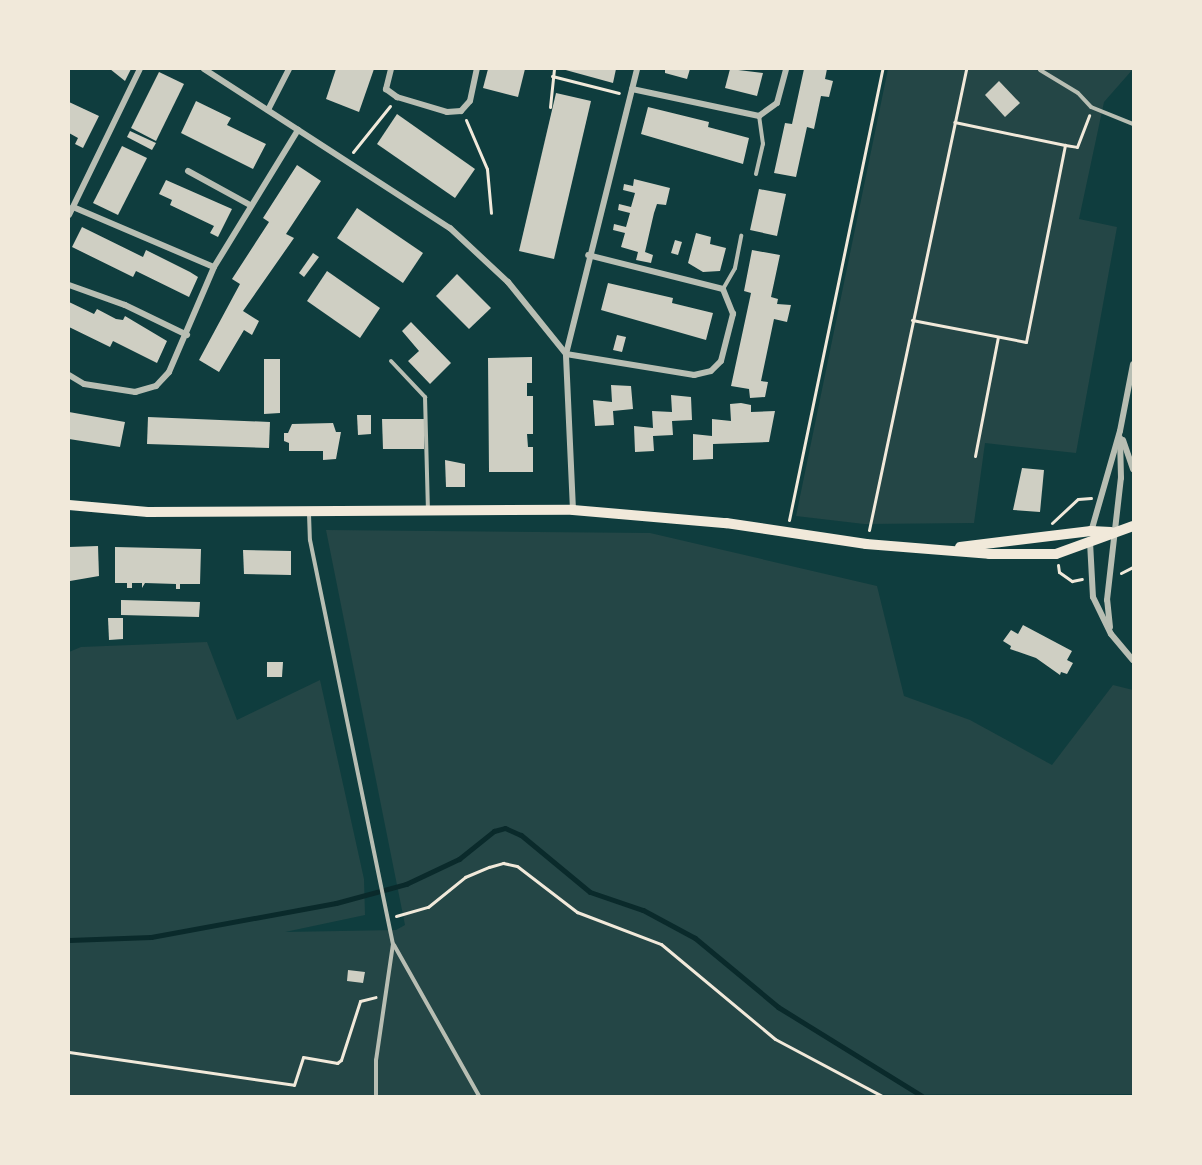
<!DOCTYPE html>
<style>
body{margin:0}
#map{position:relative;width:1202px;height:1165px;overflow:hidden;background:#0f3d3e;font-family:"Fira Sans Condensed",sans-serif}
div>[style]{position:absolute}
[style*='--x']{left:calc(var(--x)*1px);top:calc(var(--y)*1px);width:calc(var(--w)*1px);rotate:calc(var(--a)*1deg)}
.green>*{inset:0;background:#244646}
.stream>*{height:5px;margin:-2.5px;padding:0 2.5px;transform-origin:2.5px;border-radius:2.5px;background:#0a2a2b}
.building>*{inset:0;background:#cfcfc3}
.path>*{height:3px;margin:-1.5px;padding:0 1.5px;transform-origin:1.5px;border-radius:1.5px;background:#f1e9da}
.service>*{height:4px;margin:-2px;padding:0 2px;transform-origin:2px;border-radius:2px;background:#b8beb3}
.minor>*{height:6px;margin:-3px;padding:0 3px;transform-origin:3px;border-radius:3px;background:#b8beb3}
.secondary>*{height:10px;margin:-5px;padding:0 5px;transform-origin:5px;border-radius:5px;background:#f1e9da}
span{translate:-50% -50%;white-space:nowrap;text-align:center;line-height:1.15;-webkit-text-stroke:6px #f1e9da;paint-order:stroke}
.frame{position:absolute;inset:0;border:70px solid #f1e9da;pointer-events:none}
</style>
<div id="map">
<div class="green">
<div style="clip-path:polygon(888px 69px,1133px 69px,1104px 102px,1079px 219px,1117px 227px,1076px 453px,985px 443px,974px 523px,864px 524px,796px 516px)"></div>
<div style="clip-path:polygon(326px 530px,650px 533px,877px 586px,904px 696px,970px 720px,1052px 765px,1113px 685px,1133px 690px,1133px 1094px,69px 1096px,69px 652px,81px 647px,207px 642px,237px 720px,320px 680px,364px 879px,365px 915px,285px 932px,396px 930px,405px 925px)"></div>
</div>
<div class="stream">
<div style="--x:69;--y:940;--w:82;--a:-2.1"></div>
<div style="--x:151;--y:937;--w:188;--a:-10.4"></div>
<div style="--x:336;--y:903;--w:73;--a:-15.2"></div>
<div style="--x:406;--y:884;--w:59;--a:-25.3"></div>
<div style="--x:459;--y:859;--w:45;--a:-38.7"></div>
<div style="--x:494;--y:831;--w:11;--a:-15"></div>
<div style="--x:505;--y:828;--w:17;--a:24"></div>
<div style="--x:521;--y:835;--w:89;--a:39.6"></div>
<div style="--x:590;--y:892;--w:56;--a:18.8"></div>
<div style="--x:643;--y:910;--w:59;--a:28.3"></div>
<div style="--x:695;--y:938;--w:108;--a:39.7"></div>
<div style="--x:778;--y:1007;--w:169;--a:31.7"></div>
</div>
<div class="building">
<div style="clip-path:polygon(110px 69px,131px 69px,125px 81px)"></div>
<div style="clip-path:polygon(336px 69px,374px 69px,359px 112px,326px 99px)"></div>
<div style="clip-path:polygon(488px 69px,525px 69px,518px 97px,483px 88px)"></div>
<div style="clip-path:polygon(562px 69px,616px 69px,613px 83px)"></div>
<div style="clip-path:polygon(665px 69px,690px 69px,687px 79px,665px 73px)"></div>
<div style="clip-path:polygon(730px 69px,763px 73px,757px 96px,725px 88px)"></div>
<div style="clip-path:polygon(804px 69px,827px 69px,825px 79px,833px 81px,829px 97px,821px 96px,814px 129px,807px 127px,796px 177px,774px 173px,785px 123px,792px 124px)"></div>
<div style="clip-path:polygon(159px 72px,184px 84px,156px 141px,131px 128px)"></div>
<div style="clip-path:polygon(999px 81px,1020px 103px,1005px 117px,985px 95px)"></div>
<div style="clip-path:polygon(556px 93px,591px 101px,554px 259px,519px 251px)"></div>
<div style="clip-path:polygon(196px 101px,231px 118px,227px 125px,266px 144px,253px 169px,181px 133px)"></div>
<div style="clip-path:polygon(69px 102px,99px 116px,83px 148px,75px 144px,78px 138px,69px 133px)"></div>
<div style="clip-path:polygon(648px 107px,709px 122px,708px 127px,749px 138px,743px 164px,641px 134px)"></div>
<div style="clip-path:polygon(397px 114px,475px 169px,455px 198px,377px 144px)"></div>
<div style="clip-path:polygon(130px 131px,156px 143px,152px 150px,127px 137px)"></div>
<div style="clip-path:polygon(122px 146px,147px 158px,118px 215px,93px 203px)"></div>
<div style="clip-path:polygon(297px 165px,321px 181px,286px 234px,294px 238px,243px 311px,259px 321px,252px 335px,244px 330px,219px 372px,199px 360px,240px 284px,232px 279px,269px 222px,263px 218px)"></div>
<div style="clip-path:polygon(634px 179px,670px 188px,666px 205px,657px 204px,654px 213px,645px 252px,653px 255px,651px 263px,636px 260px,638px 252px,621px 247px,625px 233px,613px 230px,614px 224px,626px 227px,630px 213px,618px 210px,619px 204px,631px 207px,635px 193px,623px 190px,624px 184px,633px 186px)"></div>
<div style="clip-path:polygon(166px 180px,232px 209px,218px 237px,210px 233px,214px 226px,170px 205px,172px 200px,159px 194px)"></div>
<div style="clip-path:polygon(759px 189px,786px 194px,777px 236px,750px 230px)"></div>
<div style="clip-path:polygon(357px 208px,423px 253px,403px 283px,337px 238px)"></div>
<div style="clip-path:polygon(82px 227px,143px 257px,146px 250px,190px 272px,198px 277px,189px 297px,136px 271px,133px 277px,72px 247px)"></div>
<div style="clip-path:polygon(696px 233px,711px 237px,710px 244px,726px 248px,720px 271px,703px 272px,688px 263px)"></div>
<div style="clip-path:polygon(675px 240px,682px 242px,678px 255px,671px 253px)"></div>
<div style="clip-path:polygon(752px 250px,780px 255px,771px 297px,778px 299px,777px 304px,791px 305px,787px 322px,774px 319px,761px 381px,768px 382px,765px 397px,750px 398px,749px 389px,731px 386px,751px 293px,744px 291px)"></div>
<div style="clip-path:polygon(313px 253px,319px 257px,304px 277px,299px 273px)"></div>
<div style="clip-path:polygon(327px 271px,380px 308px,360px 338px,307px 301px)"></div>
<div style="clip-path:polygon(457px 274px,491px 308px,469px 329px,436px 296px)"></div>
<div style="clip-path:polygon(608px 283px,673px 298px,672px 303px,713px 313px,706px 340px,601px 310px)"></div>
<div style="clip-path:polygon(69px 302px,94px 314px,97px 309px,116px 319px,123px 320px,125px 316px,167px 341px,157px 363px,113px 341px,110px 347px,69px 327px)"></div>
<div style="clip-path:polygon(411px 322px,451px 363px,430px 384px,408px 361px,419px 351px,402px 331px)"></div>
<div style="clip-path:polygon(617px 335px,626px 337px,622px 352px,613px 350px)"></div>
<div style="clip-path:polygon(532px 357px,532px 383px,527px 383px,527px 396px,533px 396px,533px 434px,527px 434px,528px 447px,533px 447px,533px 472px,489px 472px,488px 358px)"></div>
<div style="clip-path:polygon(264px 359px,280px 359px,280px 413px,264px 414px)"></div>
<div style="clip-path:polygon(611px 385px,631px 386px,633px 409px,613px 411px,614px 425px,595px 426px,593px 400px,612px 402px)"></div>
<div style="clip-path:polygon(671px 395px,691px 397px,692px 420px,672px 421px,673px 435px,653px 436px,654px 451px,635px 452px,634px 426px,653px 428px,652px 411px,672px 412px)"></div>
<div style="clip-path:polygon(741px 403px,751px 405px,751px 412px,775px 411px,769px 442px,713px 444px,713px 459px,693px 460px,693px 434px,712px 436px,712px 419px,731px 421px,730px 404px)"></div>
<div style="clip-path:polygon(69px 412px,125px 422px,120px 447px,69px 439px)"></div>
<div style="clip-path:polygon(357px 415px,371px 415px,371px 434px,358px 435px)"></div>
<div style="clip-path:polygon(148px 417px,270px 422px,269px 448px,147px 444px)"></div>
<div style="clip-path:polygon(382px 419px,424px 419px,424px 449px,383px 449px)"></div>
<div style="clip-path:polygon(333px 423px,336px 432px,341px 432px,336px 459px,323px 460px,323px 451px,289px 451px,289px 443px,284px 441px,284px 433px,288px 433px,292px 424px)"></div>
<div style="clip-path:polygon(445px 460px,465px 464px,465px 487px,446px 487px)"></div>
<div style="clip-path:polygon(1022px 468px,1044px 470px,1040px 512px,1013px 510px)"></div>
<div style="clip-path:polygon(98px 546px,99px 576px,70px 581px,69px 547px)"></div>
<div style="clip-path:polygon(115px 547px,201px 549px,200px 584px,180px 584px,180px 589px,176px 589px,176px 584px,145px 583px,142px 588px,142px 583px,132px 583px,132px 588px,127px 588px,127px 583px,115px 583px)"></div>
<div style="clip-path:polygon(243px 550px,291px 551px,291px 575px,244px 574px)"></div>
<div style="clip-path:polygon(121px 600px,200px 602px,199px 617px,121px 615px)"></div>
<div style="clip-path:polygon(108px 618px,123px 618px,123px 639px,109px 640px)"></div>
<div style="clip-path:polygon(1023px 625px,1072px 651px,1067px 660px,1073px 663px,1067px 674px,1061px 672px,1060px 675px,1036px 658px,1010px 649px,1011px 646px,1003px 641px,1011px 630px,1018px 634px)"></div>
<div style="clip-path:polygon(267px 662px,283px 662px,282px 677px,267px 677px)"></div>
<div style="clip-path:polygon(348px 970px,365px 972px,363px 983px,347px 981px)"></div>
</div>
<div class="path">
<div style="--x:552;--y:76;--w:69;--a:14.2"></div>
<div style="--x:550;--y:107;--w:38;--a:-84"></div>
<div style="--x:466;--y:120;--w:53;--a:66.8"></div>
<div style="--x:487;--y:169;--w:44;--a:84.8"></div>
<div style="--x:1065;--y:145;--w:12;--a:9"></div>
<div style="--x:1077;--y:147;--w:34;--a:-69"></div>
<div style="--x:353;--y:152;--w:59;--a:-51.2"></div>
<div style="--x:912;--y:320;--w:116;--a:10.9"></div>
<div style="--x:1026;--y:342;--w:201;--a:-78.8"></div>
<div style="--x:1065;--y:145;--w:113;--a:-168.3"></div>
<div style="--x:975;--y:456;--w:121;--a:-79.1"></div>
<div style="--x:789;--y:520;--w:460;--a:-78.3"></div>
<div style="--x:1052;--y:523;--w:35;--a:-43"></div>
<div style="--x:1078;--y:499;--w:13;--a:-4"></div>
<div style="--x:869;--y:530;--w:471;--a:-78.1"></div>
<div style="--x:1058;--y:565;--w:7;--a:82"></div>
<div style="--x:1059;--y:572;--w:16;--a:35"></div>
<div style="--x:1072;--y:581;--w:10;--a:-11"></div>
<div style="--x:1121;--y:573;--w:13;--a:-27"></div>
<div style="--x:396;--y:916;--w:33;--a:-16"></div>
<div style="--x:428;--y:907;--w:48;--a:-39"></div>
<div style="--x:465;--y:877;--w:26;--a:-23"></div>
<div style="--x:489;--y:867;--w:15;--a:-16"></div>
<div style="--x:503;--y:863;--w:14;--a:12"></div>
<div style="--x:517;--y:866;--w:76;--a:37.5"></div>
<div style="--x:577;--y:912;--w:90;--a:20.9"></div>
<div style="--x:661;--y:944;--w:148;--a:39.8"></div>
<div style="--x:775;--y:1039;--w:121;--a:28"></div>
<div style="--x:69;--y:1052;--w:227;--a:8.3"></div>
<div style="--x:294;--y:1085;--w:29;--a:-72"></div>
<div style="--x:303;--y:1057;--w:35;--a:10"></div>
<div style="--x:337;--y:1063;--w:5;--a:-37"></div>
<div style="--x:341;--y:1060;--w:62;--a:-72.1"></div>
<div style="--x:360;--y:1001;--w:16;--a:-14"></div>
</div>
<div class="service">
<div style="--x:1040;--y:70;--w:44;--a:31.2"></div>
<div style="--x:1078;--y:93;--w:19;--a:47"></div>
<div style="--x:1091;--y:107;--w:45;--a:22"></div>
<div style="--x:756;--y:174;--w:31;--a:-77"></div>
<div style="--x:763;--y:144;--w:28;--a:-98"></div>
<div style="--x:723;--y:289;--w:24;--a:-60"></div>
<div style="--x:735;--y:268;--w:33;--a:-79"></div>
<div style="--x:391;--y:361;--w:50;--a:46.6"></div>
<div style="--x:425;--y:397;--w:112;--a:88.5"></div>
<div style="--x:309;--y:514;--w:26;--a:88"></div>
<div style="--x:310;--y:540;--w:412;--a:78.4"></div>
<div style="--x:393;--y:944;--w:117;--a:98.3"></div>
<div style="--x:376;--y:1060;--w:36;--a:90"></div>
<div style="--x:394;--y:945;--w:173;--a:60.6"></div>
</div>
<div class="minor">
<div style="--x:204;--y:69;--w:293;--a:32.9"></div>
<div style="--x:450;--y:228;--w:79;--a:43"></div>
<div style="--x:508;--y:282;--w:92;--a:51.1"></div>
<div style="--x:391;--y:69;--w:21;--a:104"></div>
<div style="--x:386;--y:89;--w:14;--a:36"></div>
<div style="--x:397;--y:97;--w:52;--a:16.7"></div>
<div style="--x:447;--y:112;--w:14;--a:-4"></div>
<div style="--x:461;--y:111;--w:13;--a:-48"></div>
<div style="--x:470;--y:101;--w:33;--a:-78"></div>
<div style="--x:632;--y:89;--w:130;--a:12"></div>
<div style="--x:759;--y:116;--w:22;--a:-36"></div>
<div style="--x:777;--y:103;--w:35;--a:-75"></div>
<div style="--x:268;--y:110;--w:46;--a:-62.9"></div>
<div style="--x:188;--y:171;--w:71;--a:28.7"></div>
<div style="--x:73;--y:207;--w:153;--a:23.1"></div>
<div style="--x:69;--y:215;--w:162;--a:-64.1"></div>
<div style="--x:69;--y:285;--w:59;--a:19.7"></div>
<div style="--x:125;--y:305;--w:69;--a:25.8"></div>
<div style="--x:566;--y:354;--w:130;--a:9.3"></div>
<div style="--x:694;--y:375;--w:17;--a:-13"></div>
<div style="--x:711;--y:371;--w:14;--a:-45"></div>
<div style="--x:721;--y:361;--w:49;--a:-75.7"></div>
<div style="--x:733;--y:314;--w:27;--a:-112"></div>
<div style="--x:723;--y:289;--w:139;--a:-165.9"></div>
<div style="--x:69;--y:375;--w:17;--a:31"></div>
<div style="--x:84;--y:384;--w:52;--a:8.9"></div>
<div style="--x:135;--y:392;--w:22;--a:-16"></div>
<div style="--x:156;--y:386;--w:19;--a:-47"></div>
<div style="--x:169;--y:372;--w:114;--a:-66.8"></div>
<div style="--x:214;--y:267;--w:161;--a:-58.5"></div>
<div style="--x:1123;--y:440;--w:31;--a:71"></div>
<div style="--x:573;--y:510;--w:156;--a:-92.6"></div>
<div style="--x:566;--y:354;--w:294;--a:-76"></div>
<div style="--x:1091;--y:532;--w:105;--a:-74"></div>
<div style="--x:1120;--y:431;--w:68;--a:-79"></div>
<div style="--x:1090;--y:542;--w:55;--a:86.9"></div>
<div style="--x:1093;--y:597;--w:41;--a:64.1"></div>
<div style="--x:1111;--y:634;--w:34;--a:50"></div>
<div style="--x:1110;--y:627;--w:27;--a:-96"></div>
<div style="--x:1107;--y:600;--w:123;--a:-83.5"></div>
<div style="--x:1121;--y:478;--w:40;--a:-91.4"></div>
</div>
<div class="secondary">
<div style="--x:69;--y:505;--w:79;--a:5.1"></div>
<div style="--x:148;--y:512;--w:425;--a:-0.3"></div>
<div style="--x:573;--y:510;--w:154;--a:4.9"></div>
<div style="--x:726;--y:523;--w:142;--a:8.5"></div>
<div style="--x:866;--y:544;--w:123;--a:4.6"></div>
<div style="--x:989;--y:554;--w:67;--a:0"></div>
<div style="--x:1056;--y:554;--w:82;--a:-20"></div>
<div style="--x:960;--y:547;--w:132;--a:-7"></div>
<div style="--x:1091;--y:531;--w:20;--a:3"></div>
</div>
<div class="frame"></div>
</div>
